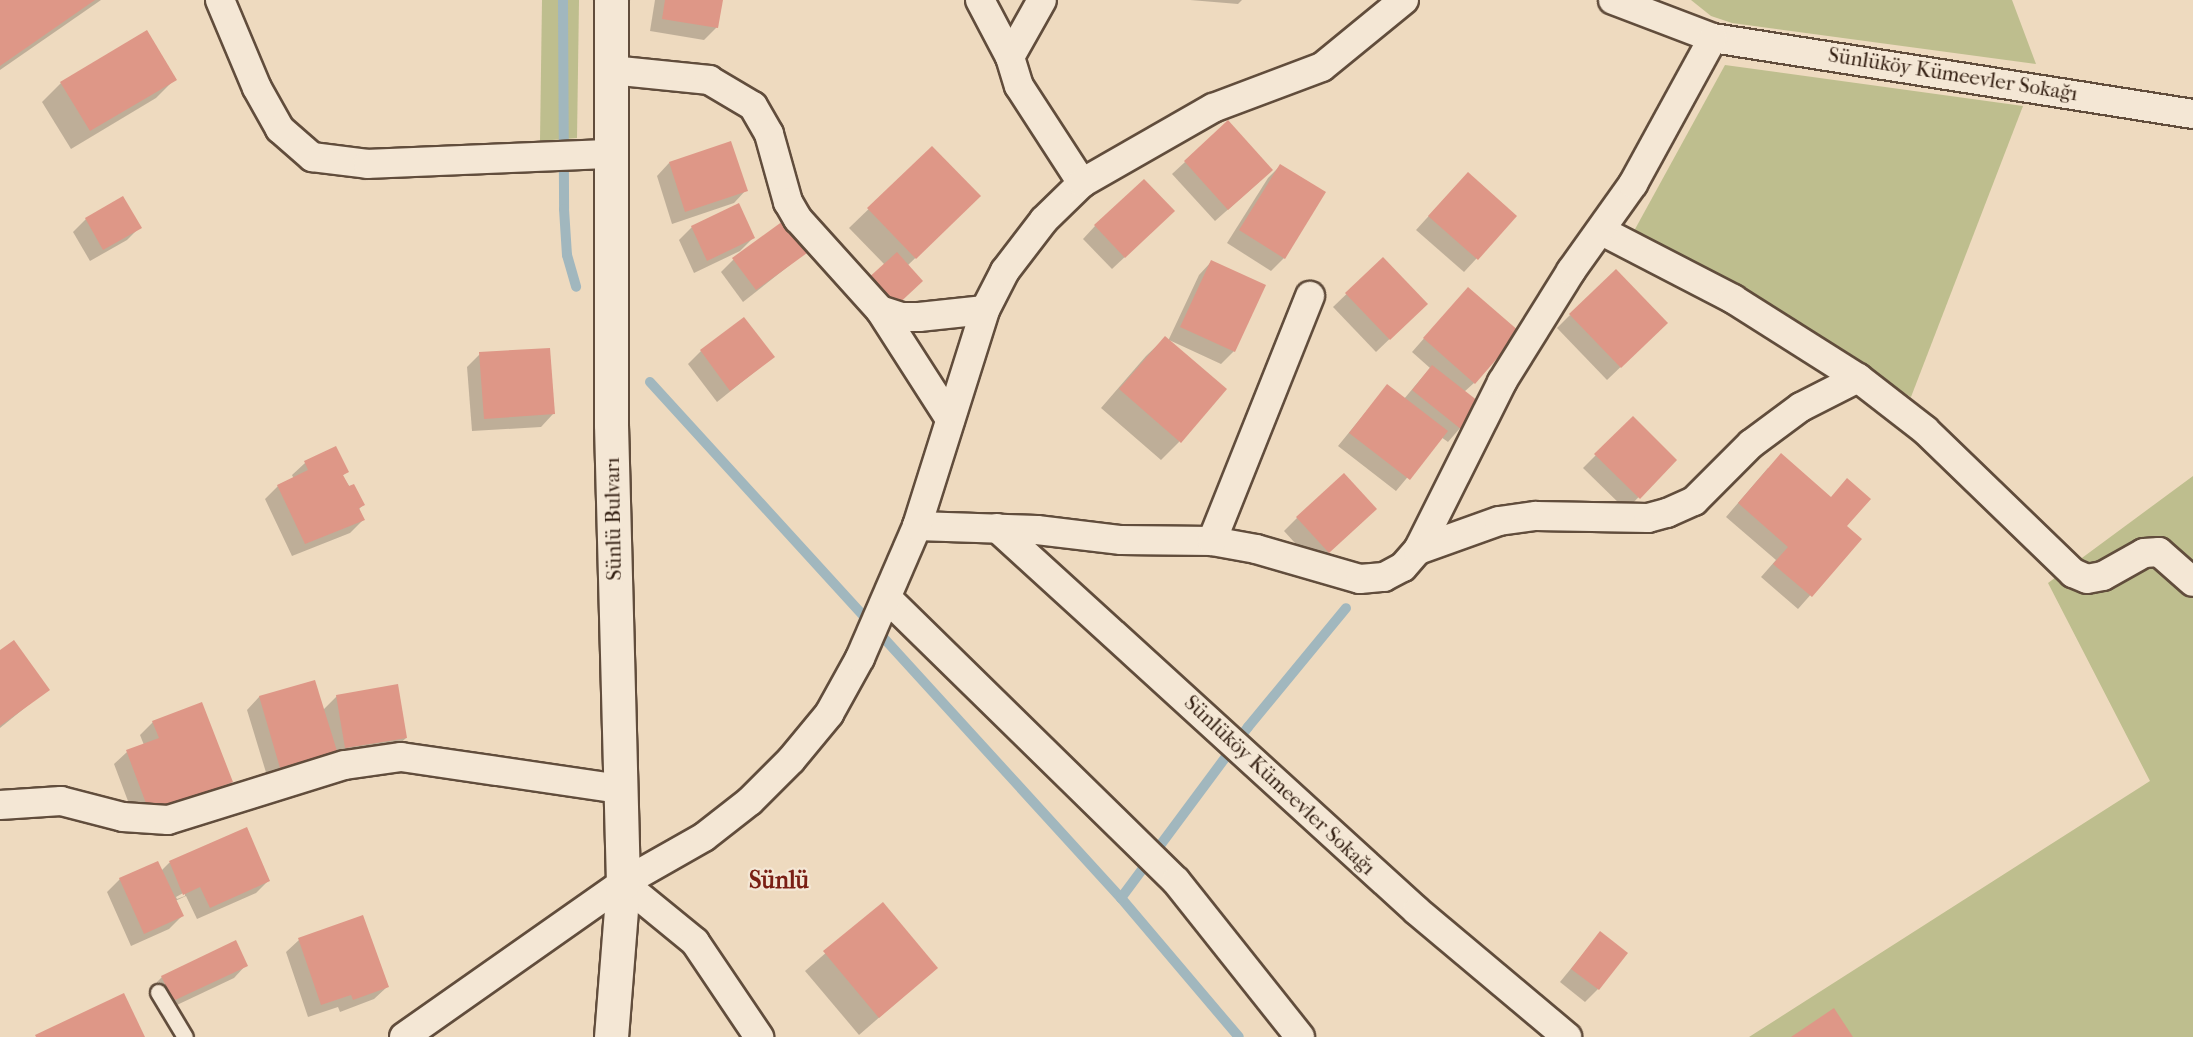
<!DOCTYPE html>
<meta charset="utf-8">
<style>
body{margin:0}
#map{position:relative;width:2193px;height:1037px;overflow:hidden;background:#eedabf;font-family:"IM FELL French Canon",serif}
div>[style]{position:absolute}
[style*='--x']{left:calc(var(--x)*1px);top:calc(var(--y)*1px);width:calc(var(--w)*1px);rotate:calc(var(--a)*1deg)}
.green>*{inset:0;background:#bebe8e}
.shadow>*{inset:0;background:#0003}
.stream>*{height:10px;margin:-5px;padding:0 5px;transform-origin:5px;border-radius:5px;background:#a1b7be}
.building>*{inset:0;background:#de9787}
.roads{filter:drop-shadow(2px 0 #614d3c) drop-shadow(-2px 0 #614d3c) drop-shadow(0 2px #614d3c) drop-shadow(0 -2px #614d3c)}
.lane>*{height:15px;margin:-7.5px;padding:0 7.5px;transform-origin:7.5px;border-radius:7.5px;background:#f4e7d5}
.street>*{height:28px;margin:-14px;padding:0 14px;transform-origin:14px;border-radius:14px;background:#f4e7d5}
.secondary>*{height:33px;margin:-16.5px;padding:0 16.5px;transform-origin:16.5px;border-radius:16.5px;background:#f4e7d5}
span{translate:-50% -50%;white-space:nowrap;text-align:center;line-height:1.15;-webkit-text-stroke:4.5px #f4e7d5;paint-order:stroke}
.street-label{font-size:21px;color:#321e11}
.quarter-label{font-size:24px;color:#7a1f14;font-weight:700}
</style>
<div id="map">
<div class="green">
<div style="clip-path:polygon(542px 0,579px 0,577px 138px,540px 141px)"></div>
<div style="clip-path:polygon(1691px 0,2012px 0,2036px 64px,1732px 23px,1711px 16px)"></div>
<div style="clip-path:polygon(1725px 65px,2023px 106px,1911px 397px,1634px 231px)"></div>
<div style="clip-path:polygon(2193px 476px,2193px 1037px,1749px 1037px,2150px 781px,2048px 583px)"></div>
</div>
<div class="shadow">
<div style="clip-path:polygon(0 0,101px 0,0 70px)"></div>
<div style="clip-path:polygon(655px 0,721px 0,717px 27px,704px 40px,650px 31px)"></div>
<div style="clip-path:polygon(1190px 0,1242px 0,1238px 4px)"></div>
<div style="clip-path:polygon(175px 79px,156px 98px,71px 149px,42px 102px,61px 83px)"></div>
<div style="clip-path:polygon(932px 148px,960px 215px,907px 266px,885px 265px,849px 228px)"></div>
<div style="clip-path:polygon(1185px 162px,1259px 182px,1215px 221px,1172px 174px)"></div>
<div style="clip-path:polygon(669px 163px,746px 190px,734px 203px,672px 224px,657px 176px)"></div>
<div style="clip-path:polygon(1280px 166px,1324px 193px,1284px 258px,1271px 271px,1227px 243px,1268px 178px)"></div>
<div style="clip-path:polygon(1455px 187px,1515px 217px,1464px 272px,1416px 230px)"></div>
<div style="clip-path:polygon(738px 205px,753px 238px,740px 251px,694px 273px,679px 240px,692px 227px)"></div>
<div style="clip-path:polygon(86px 219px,140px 227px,127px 240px,90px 261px,73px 232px)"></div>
<div style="clip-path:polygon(1160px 224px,1112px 269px,1083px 239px,1095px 226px)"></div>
<div style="clip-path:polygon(805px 253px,743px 302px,721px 272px,733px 260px)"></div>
<div style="clip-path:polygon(1383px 259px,1426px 304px,1376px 352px,1333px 307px)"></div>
<div style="clip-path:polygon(1211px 262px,1234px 351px,1221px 364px,1169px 340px,1179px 442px,1161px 460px,1101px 408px,1146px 356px,1165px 338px,1168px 341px,1199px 275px)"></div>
<div style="clip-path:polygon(1456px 302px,1474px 383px,1464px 392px,1480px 405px,1448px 442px,1441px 437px,1396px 491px,1338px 446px,1387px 386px,1404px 399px,1430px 368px,1412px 352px)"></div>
<div style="clip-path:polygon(1570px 315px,1653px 336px,1607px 380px,1557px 328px)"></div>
<div style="clip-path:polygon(701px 351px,773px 357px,717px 402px,688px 364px)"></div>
<div style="clip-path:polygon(480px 354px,553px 414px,541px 427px,472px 431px,467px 367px)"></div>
<div style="clip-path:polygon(1633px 418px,1675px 460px,1626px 510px,1583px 468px)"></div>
<div style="clip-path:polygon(305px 463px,347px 472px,342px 476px,363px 505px,358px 510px,363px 520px,350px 533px,292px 556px,265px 499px,278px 486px,294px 479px,292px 475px)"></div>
<div style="clip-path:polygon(1768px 468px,1860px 539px,1798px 609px,1761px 577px,1776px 560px,1726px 517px)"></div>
<div style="clip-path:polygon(1297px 518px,1362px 522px,1315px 565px,1284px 531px)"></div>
<div style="clip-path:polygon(0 652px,48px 689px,0 728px)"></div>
<div style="clip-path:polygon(314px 681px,323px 710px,337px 696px,406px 738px,393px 750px,333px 760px,332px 754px,322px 763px,268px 779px,247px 710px,259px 697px)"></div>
<div style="clip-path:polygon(153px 722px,232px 782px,219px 795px,137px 825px,114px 764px,127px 752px,144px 745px,140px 735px)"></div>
<div style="clip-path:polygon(evenodd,246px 829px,269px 880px,256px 893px,197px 919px,186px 896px,175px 901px,182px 916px,169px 929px,131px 946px,107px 892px,120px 879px,161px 871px,169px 863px,246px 829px,185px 892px,185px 896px,177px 899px,176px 897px,185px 892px)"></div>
<div style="clip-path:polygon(882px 904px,936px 968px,859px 1035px,805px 971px)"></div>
<div style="clip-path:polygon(1600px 933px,1598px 989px,1585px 1002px,1560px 982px)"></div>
<div style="clip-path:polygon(299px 940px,387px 987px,374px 999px,340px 1012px,338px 1007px,308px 1017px,286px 952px)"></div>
<div style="clip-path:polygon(246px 965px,234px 978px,160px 1013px,149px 990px,162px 977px)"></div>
</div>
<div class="stream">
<div style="--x:563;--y:0;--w:209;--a:89.7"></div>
<div style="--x:564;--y:209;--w:46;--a:86.3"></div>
<div style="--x:567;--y:255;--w:33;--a:74"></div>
<div style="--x:650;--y:382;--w:699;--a:47.61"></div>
<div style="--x:1121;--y:898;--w:182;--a:49.7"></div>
<div style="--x:1121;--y:898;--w:213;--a:-53.4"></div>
<div style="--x:1248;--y:727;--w:154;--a:-50.5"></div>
</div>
<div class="building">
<div style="clip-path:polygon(0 0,95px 0,0 66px)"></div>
<div style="clip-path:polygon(665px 0,723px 0,718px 28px,662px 19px)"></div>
<div style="clip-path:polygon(147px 30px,177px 80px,90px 131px,60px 82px)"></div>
<div style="clip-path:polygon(1228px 120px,1273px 170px,1228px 210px,1184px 161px)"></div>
<div style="clip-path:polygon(731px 141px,748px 191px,685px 212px,669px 162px)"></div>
<div style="clip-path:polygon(932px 146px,981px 196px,916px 259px,867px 208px)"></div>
<div style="clip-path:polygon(1280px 164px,1326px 192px,1285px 259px,1239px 230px)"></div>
<div style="clip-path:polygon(1468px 172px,1517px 216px,1478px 260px,1428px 216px)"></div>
<div style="clip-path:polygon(1144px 179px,1175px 211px,1125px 258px,1094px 225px)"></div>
<div style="clip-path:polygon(123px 196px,142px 228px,103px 250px,85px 218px)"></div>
<div style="clip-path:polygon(739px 203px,755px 238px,707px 261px,691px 226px)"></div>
<div style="clip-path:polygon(783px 221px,807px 253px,756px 290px,732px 258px)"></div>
<div style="clip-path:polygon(897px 252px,923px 281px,893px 309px,866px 280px)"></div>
<div style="clip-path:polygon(1383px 257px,1428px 304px,1390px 340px,1345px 293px)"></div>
<div style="clip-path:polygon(1211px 260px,1266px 285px,1235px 352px,1180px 327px)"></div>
<div style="clip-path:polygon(1616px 269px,1668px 323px,1621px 368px,1569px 314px)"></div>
<div style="clip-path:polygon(1468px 287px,1520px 332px,1475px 384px,1423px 338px)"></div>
<div style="clip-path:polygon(744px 317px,775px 357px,730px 391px,700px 350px)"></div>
<div style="clip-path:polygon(1165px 336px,1227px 389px,1181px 443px,1119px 389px)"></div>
<div style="clip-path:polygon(550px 348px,555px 414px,484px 419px,479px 352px)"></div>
<div style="clip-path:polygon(1432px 365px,1483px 405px,1462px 430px,1412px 390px)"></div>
<div style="clip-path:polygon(1387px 384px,1448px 431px,1410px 480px,1349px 433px)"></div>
<div style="clip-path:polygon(1633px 416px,1677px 460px,1640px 499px,1594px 454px)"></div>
<div style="clip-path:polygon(336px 446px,349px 472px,343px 475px,349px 486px,354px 484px,365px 505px,359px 508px,365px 520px,305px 544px,277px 485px,308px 470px,304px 461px)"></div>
<div style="clip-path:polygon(1781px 453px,1831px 497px,1847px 478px,1871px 499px,1847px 526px,1862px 539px,1812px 597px,1773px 564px,1788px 547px,1738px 503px)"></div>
<div style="clip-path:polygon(1344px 473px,1377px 509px,1329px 553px,1296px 517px)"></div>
<div style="clip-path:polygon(14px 640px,50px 690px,0 726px,0 650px)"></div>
<div style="clip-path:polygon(315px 680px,337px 751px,280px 768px,259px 696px)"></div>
<div style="clip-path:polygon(398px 684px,407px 738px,345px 748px,336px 695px)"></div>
<div style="clip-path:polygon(202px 702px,233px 782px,150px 814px,126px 750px,159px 738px,152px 721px)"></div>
<div style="clip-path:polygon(247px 827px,270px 881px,210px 908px,200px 887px,183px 895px,169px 861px)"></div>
<div style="clip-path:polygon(158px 861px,184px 916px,144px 934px,119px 878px)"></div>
<div style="clip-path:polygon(883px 902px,938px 968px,879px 1018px,823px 951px)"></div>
<div style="clip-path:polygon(363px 915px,389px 987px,353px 1000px,351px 995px,321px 1005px,298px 938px)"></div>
<div style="clip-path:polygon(1600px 931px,1628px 953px,1599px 990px,1571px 969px)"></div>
<div style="clip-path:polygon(236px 940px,248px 966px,173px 1001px,161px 976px)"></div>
<div style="clip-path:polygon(124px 993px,145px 1037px,36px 1037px,35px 1035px)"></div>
<div style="clip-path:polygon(1834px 1008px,1853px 1037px,1791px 1037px)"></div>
</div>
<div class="roads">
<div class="lane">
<div style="--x:158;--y:992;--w:52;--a:59"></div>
</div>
<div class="street">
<div style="--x:220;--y:0;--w:95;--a:67.2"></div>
<div style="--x:257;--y:88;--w:47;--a:60.7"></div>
<div style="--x:280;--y:129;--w:43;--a:41.2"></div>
<div style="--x:312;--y:157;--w:56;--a:7.1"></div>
<div style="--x:368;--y:164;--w:243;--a:-2.4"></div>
<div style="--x:980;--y:0;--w:64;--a:62.2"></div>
<div style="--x:1010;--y:57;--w:30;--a:73"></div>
<div style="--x:1019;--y:86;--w:116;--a:57"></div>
<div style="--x:1613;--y:0;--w:107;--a:20.8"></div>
<div style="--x:1713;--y:38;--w:486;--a:9"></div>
<div style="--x:1010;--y:57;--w:65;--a:-60.7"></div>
<div style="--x:611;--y:70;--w:99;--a:5.8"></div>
<div style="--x:709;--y:80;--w:51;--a:30.6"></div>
<div style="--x:753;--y:106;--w:32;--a:60"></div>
<div style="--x:769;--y:134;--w:71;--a:74.4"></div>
<div style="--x:788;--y:202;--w:20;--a:60"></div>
<div style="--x:798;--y:219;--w:122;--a:48"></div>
<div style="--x:880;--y:310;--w:22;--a:18"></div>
<div style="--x:901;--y:317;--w:18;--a:0"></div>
<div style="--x:919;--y:317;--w:66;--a:-6.1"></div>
<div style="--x:1602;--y:231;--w:148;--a:27.4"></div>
<div style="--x:1733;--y:299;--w:148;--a:32.3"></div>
<div style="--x:1858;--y:378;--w:85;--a:37.8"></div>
<div style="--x:1925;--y:430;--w:206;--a:44"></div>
<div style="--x:2073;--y:573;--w:15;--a:23"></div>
<div style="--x:2087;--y:579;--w:16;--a:-11"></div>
<div style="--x:2103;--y:576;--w:47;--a:-29.3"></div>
<div style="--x:2144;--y:553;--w:15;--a:-4"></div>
<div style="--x:2159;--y:552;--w:45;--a:41.4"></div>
<div style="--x:880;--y:310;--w:130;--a:57.3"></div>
<div style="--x:917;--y:526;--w:120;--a:1.9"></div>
<div style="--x:1037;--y:530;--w:85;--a:6.8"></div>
<div style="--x:1121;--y:540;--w:91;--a:0.6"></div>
<div style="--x:1212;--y:541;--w:45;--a:10.3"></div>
<div style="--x:1256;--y:549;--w:108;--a:16.1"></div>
<div style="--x:1360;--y:579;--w:24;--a:-5"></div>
<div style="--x:1384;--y:577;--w:21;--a:-28"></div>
<div style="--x:1403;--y:567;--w:23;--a:-49"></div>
<div style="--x:1418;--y:550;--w:188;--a:-63.4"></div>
<div style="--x:1502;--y:382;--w:131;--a:-58.1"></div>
<div style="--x:1571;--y:271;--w:107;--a:-54.5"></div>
<div style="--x:1633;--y:184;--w:166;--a:-61.3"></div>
<div style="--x:997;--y:528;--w:568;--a:42.36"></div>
<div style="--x:1417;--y:911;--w:196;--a:40"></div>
<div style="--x:1212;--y:541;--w:264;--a:-68.2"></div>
<div style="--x:1418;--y:550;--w:86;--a:-19.7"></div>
<div style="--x:1499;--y:521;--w:37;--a:-8"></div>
<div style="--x:1536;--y:516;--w:112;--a:1"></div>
<div style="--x:1648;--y:518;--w:20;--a:-15"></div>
<div style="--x:1667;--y:513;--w:30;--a:-24"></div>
<div style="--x:1694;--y:501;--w:81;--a:-45"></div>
<div style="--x:1751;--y:444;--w:62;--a:-36.5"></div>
<div style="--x:1801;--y:407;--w:64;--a:-27"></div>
<div style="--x:887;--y:598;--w:404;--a:44.4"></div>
<div style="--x:1176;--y:881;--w:199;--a:51.5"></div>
<div style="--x:0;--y:805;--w:61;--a:-3.8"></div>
<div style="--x:61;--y:801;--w:64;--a:14.5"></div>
<div style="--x:123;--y:817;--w:45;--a:3.8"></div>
<div style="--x:168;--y:820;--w:185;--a:-17.3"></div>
<div style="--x:345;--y:765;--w:57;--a:-8.1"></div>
<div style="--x:401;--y:757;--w:222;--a:8.3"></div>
<div style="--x:623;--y:883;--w:93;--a:39.3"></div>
<div style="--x:695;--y:942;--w:115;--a:56"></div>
<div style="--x:404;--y:1037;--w:268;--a:-35.1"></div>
<div style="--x:623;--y:883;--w:93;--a:-29.6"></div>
<div style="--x:704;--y:837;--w:58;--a:-38"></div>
<div style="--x:750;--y:801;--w:58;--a:-45"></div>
<div style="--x:791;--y:760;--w:60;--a:-50.4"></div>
<div style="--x:829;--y:714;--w:64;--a:-61"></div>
<div style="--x:860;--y:658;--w:144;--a:-66.6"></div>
<div style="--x:917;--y:526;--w:226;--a:-72.5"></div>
<div style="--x:985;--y:310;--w:44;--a:-62.9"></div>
<div style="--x:1005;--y:271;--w:64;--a:-52.6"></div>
<div style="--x:1044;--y:220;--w:53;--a:-44.2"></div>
<div style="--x:1082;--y:183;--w:151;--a:-29.8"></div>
<div style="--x:1213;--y:108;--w:116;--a:-20.6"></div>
<div style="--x:1322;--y:67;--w:106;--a:-39.3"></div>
</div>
<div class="secondary">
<div style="--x:611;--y:1037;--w:154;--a:-85.5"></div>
<div style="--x:623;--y:883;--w:459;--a:-91.5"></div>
<div style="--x:611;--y:424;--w:424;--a:-90"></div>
</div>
</div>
<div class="street-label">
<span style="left:1953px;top:74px;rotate:9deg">Sünlüköy Kümeevler Sokağı</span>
<span style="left:613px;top:519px;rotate:-91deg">Sünlü Bulvarı</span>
<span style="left:1280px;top:785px;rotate:43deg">Sünlüköy Kümeevler Sokağı</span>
</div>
<div class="quarter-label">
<span style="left:779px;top:881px">Sünlü</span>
</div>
</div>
